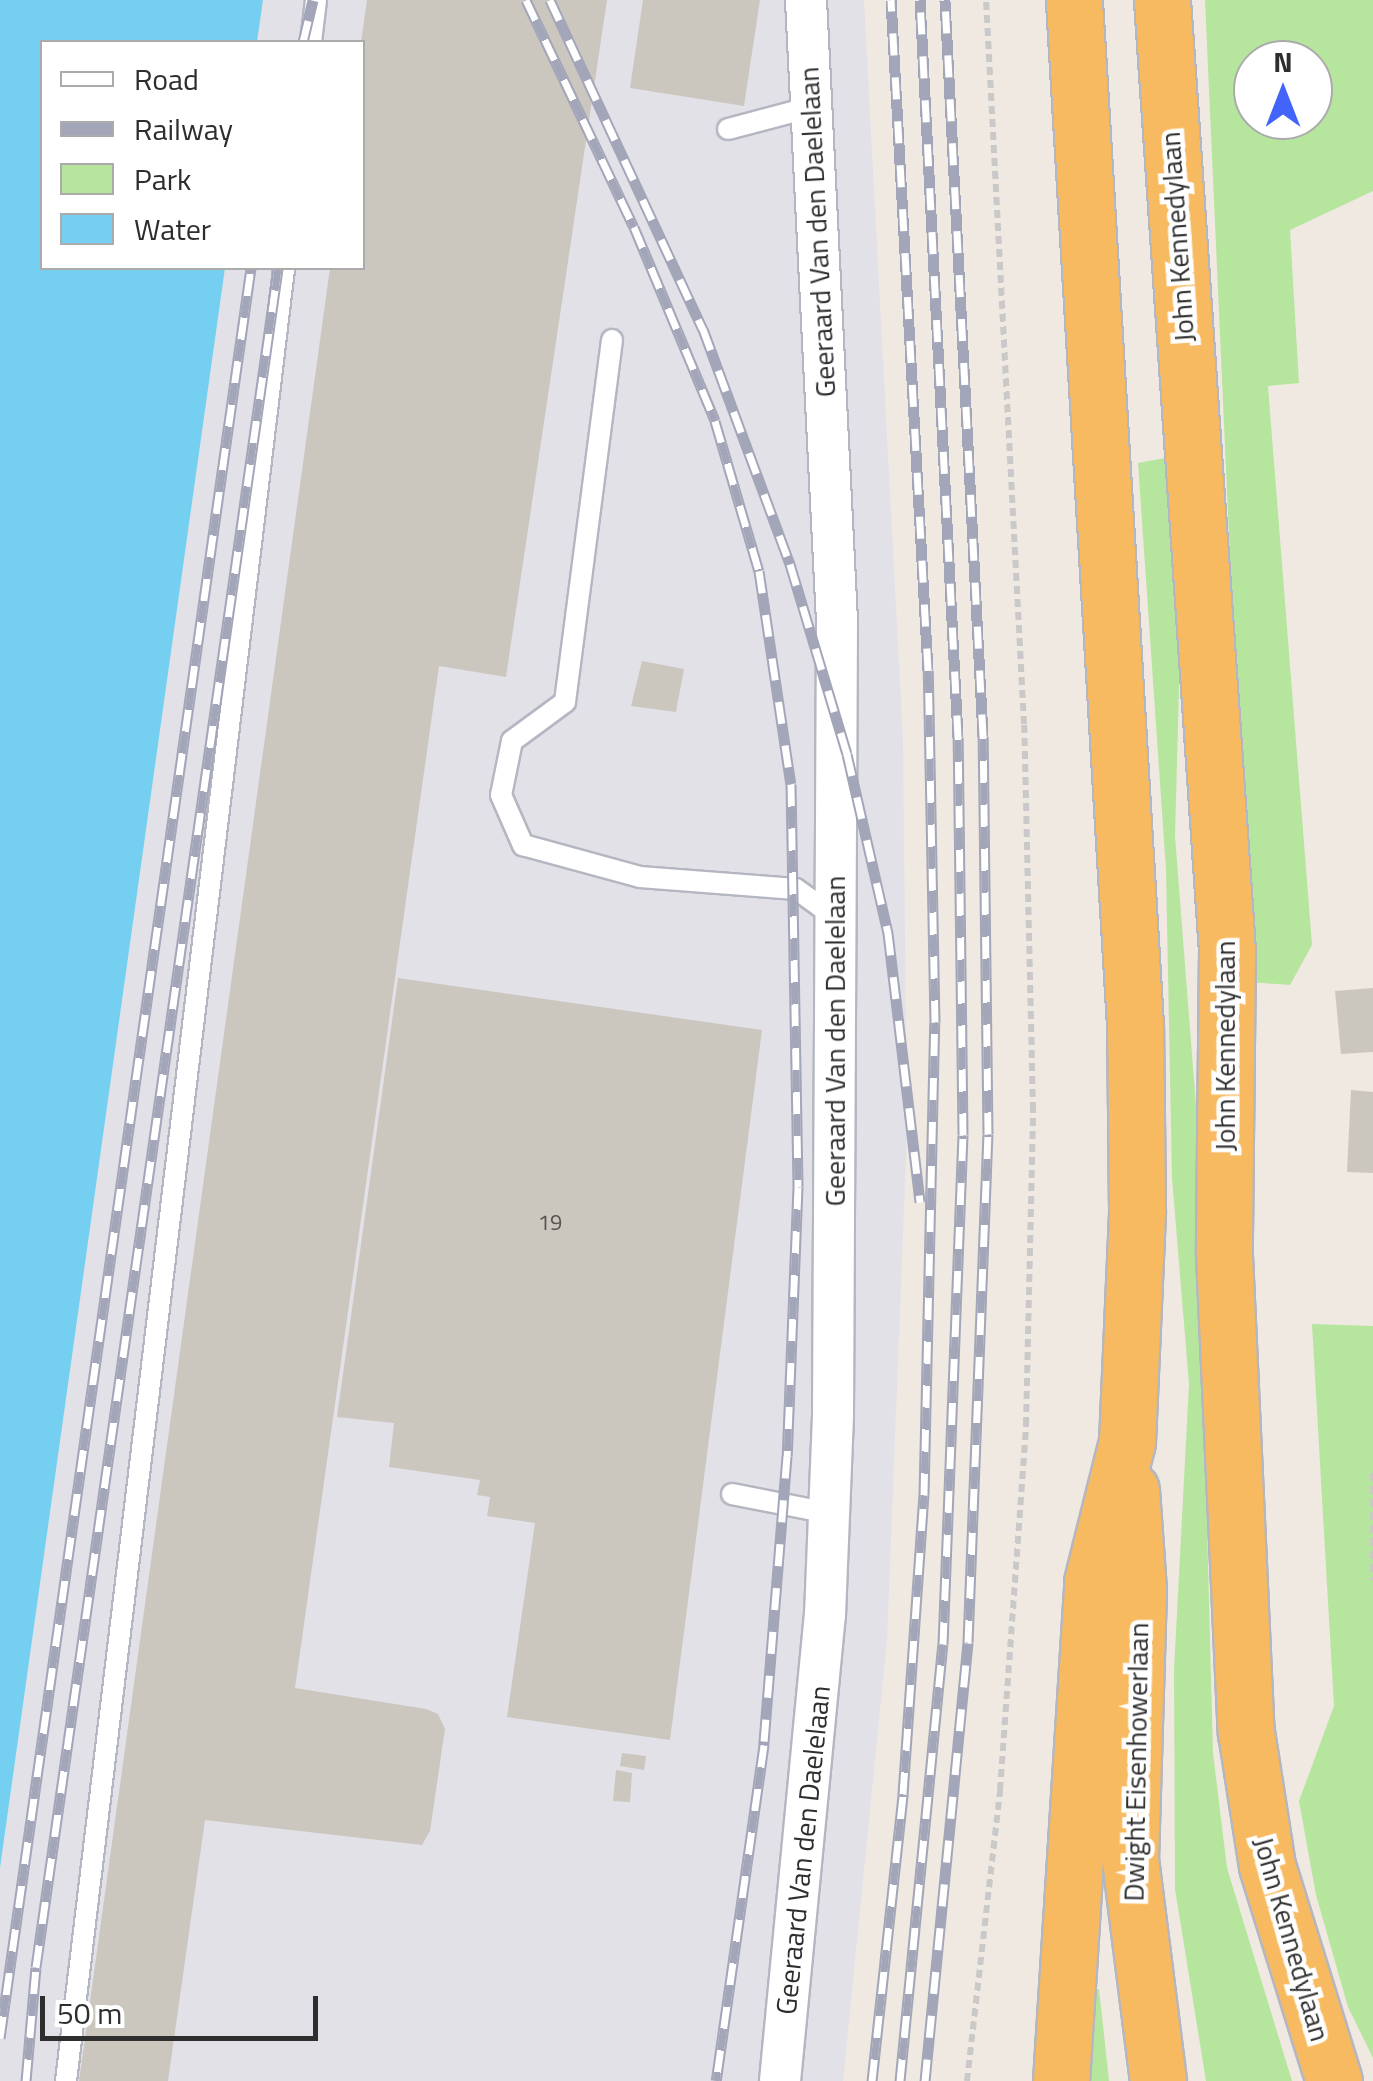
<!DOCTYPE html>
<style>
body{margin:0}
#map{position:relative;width:1373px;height:2081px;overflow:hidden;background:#efe9e1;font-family:"Titillium Web",sans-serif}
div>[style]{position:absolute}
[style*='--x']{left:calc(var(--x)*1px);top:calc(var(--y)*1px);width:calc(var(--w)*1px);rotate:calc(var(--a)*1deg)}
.industrial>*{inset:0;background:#e3e1e8}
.green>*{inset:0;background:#b6e59e}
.water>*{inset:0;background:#75cff0}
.building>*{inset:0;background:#cbc7bf}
.path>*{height:6px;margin-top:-3px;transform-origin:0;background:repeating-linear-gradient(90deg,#c9c9c9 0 8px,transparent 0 13px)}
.roads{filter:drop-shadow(2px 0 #b4b7c1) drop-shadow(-2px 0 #b4b7c1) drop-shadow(0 2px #b4b7c1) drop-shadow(0 -2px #b4b7c1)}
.service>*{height:20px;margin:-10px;padding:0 10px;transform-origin:10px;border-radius:10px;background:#fff}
.minor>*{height:40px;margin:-20px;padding:0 20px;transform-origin:20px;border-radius:20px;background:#fff}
.trunk>*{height:55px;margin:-27.5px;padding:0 27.5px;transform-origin:27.5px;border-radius:27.5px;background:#f8ba60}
.rail>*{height:11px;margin-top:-5.5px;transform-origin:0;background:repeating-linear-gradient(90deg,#fff 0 22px,#a3a6b8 0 44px);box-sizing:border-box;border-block:2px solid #a3a6b8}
span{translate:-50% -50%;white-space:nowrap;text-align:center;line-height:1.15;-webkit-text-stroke:9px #fff;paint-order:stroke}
.number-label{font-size:22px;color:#555452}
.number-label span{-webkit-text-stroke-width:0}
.street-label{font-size:28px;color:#2e2e2e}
.legend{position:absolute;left:40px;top:40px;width:325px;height:230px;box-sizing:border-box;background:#fff;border:2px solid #ababab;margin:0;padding:12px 18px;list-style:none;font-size:30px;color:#2e2e2e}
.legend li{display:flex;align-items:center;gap:20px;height:50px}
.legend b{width:50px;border:2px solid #ababab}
.north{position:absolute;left:1233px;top:40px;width:100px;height:100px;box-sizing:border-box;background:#fff;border:2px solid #ababab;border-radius:50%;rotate:0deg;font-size:28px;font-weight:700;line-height:40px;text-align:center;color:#2e2e2e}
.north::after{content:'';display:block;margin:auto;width:35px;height:45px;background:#4264fb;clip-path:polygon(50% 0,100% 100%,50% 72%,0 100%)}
.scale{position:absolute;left:40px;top:1996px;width:278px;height:45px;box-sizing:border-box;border:5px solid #2e2e2e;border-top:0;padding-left:12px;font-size:30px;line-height:35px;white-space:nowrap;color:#2e2e2e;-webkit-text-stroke:8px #fff;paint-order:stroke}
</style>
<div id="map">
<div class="industrial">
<div style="clip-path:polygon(263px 0,864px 0,903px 739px,907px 1134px,887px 1640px,843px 2081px,0 2081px,0 1868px,225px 268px,362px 268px,362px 42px,257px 42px)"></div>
</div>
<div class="green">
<div style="clip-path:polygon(evenodd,1205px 0,1373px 0,1373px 191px,1290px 230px,1299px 383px,1268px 386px,1312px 945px,1290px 985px,1249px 982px,1205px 0,1253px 60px,1313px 60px,1313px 120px,1253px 120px,1253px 60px)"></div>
<div style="clip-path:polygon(1165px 458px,1180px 651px,1175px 836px,1196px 1106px,1213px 1753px,1227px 1868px,1292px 2081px,1206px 2081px,1175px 1889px,1174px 1670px,1189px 1384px,1172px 1178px,1166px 870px,1138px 463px)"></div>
<div style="clip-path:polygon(1312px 1324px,1373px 1326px,1373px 2058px,1348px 2007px,1316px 1895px,1299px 1801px,1334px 1706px)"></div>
<div style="clip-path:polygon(1092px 1989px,1099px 1989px,1109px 2081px,1089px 2081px)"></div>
</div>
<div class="water">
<div style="clip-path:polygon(0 0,263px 0,257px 42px,42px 42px,42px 268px,225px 268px,0 1868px)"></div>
</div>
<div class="building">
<div style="clip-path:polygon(367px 0,607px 0,506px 677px,439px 666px,295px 1688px,426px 1709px,438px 1714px,445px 1729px,430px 1831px,422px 1845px,205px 1820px,168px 2081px,79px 2081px,330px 268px,362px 268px,361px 42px)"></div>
<div style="clip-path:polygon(643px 0,760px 0,744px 106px,630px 88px)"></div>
<div style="clip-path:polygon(642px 661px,684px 669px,676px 712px,631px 706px)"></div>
<div style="clip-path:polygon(398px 978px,762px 1030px,670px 1740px,507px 1717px,535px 1523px,487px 1516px,490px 1497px,477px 1495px,480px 1480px,389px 1467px,394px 1423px,337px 1417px)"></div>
<div style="clip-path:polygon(1373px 988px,1373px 1052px,1341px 1054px,1335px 991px)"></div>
<div style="clip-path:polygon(1351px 1090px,1373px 1092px,1373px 1173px,1347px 1172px)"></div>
<div style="clip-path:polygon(622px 1753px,646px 1756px,644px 1770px,620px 1766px)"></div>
<div style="clip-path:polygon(616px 1770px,632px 1773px,630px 1802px,613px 1801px)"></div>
</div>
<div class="path">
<div style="--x:1373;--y:1473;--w:107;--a:90"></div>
<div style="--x:967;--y:2081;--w:293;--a:-83.5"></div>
<div style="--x:1000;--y:1790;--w:366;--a:-85.9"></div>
<div style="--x:1026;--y:1425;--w:315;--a:-88.7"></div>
<div style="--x:1033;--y:1110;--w:386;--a:-91.3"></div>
<div style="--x:1024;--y:724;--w:725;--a:-93"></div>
</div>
<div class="roads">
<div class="service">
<div style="--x:311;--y:42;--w:42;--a:-83.2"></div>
<div style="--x:728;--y:129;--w:86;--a:-14.8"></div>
<div style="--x:612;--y:340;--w:365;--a:97.4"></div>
<div style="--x:565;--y:702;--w:66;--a:143.7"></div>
<div style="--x:512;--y:741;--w:55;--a:101.5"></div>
<div style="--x:501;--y:795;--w:55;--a:66.3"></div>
<div style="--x:523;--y:845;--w:121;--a:15.3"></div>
<div style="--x:640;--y:877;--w:156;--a:4.4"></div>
<div style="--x:796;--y:889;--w:48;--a:35.7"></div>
<div style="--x:732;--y:1494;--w:99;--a:11.1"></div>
<div style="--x:66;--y:2081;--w:1826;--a:-83.14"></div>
</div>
<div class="minor">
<div style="--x:780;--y:2081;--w:468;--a:-84.5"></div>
<div style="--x:825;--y:1615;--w:201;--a:-87.7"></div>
<div style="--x:833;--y:1414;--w:793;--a:-89.71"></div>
<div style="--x:837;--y:621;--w:622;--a:-92.86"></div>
</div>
<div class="trunk">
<div style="--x:1162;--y:0;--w:952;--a:86.09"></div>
<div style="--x:1227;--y:950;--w:305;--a:90.6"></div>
<div style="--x:1224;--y:1255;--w:478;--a:87.4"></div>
<div style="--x:1246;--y:1732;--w:136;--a:81.1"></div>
<div style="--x:1267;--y:1866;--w:225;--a:72.7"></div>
<div style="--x:1131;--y:1490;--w:100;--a:86"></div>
<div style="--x:1138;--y:1590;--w:269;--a:91.7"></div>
<div style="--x:1130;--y:1859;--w:224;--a:82.8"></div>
<div style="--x:1061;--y:2081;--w:500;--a:-86.4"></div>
<div style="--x:1092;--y:1582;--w:144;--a:-76"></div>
<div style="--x:1127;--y:1442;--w:233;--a:-87.5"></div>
<div style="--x:1137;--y:1209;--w:184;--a:-90.6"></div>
<div style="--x:1135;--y:1025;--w:1027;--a:-93.41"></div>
</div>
</div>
<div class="rail">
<div style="--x:526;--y:0;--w:251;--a:64.6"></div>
<div style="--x:634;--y:227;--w:210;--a:67.3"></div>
<div style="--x:715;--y:421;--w:156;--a:73.7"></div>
<div style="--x:759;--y:571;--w:215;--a:81.5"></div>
<div style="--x:791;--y:784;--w:403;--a:89"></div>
<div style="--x:798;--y:1187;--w:269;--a:92.3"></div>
<div style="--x:787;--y:1456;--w:290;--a:94.6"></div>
<div style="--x:764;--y:1745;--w:339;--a:98.1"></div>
<div style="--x:550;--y:0;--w:363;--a:65.1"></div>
<div style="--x:703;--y:329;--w:251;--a:69.7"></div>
<div style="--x:790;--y:564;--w:198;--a:73.3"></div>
<div style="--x:847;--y:754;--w:184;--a:77.1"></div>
<div style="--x:888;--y:933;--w:271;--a:83.2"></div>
<div style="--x:303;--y:42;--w:43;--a:-76.6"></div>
<div style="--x:0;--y:2038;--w:1788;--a:-81.93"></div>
<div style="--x:26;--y:2081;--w:114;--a:-85"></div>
<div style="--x:36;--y:1967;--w:1716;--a:-81.89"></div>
<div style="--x:872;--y:2081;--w:289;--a:-83.8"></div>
<div style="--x:903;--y:1794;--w:300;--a:-86"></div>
<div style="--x:924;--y:1495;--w:473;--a:-88.7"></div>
<div style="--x:935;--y:1022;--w:352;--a:-91.1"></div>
<div style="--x:928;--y:670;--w:671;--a:-93.16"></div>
<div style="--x:900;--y:2081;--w:439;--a:-84.4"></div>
<div style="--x:943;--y:1644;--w:509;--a:-87.75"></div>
<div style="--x:963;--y:1135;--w:398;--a:-90.7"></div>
<div style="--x:958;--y:737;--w:738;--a:-92.95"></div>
<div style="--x:925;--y:2081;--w:441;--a:-84.4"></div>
<div style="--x:968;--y:1642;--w:508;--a:-87.75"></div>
<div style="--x:988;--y:1134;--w:398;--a:-90.7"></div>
<div style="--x:983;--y:736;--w:737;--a:-92.96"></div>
</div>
<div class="number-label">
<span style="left:550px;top:1223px">19</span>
</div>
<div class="street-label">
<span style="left:817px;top:232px;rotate:-93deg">Geeraard Van den Daelelaan</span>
<span style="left:1177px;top:237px;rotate:-94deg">John Kennedylaan</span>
<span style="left:835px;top:1041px;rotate:-90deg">Geeraard Van den Daelelaan</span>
<span style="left:1225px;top:1046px;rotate:-90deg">John Kennedylaan</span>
<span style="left:1136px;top:1762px;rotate:-89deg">Dwight Eisenhowerlaan</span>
<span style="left:803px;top:1850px;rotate:-84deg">Geeraard Van den Daelelaan</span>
<span style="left:1292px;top:1939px;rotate:74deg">John Kennedylaan</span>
</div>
<ul class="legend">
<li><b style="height:12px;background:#fff"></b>Road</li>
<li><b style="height:12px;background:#a3a6b8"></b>Railway</li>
<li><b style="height:28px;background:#b6e59e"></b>Park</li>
<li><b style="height:28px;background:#75cff0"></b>Water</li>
</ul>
<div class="north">N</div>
<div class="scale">50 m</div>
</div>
